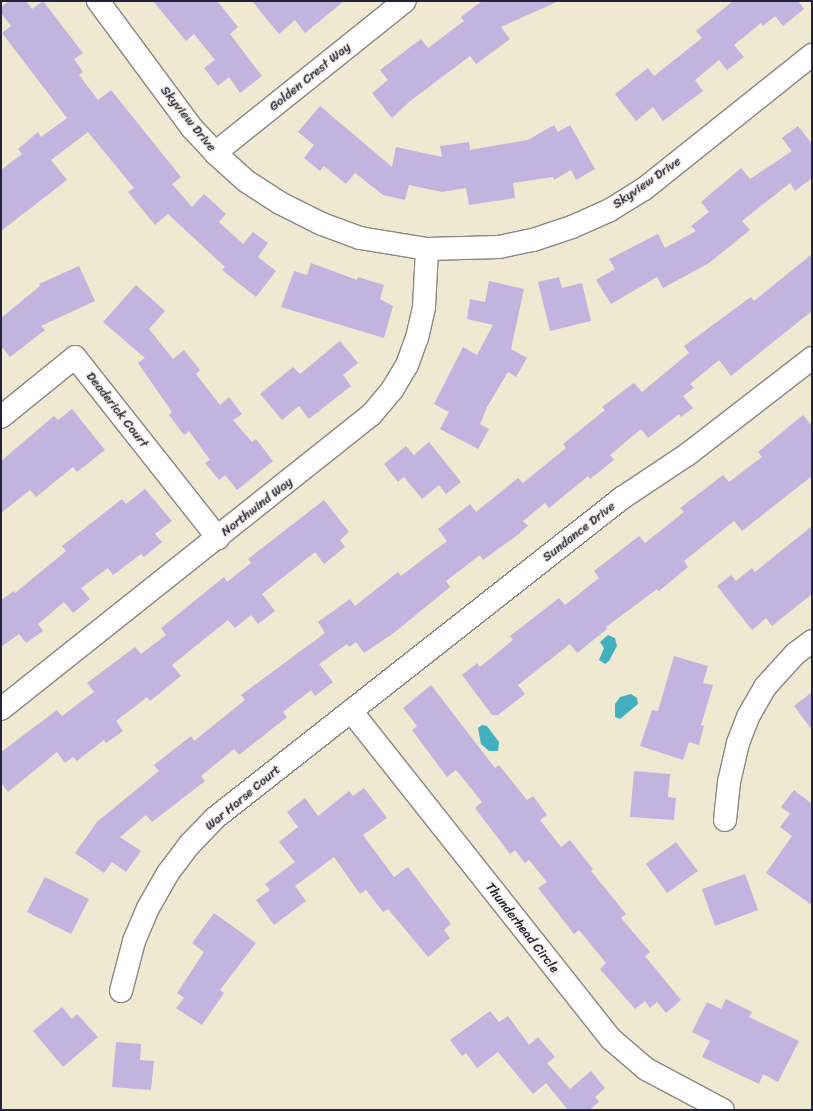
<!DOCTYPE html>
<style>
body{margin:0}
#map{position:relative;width:813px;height:1111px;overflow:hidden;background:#efe9d1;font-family:Sriracha,sans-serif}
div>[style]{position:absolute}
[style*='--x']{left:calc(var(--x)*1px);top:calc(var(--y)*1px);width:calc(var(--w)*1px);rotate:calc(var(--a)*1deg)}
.water>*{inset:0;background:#42b0bf}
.building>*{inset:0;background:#c1b4df}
.roads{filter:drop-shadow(1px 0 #888686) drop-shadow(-1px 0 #888686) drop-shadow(0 1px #888686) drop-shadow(0 -1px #888686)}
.minor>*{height:22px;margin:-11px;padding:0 11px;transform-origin:11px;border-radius:11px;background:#fff}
span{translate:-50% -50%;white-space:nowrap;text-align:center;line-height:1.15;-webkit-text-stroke:3.5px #f7f3e8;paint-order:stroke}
.street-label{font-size:13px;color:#22223b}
.frame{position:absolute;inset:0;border:2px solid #22223b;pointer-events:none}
</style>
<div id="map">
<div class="water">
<div style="clip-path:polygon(608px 635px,615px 638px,617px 646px,609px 661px,605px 664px,599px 660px,604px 648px,600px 642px)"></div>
<div style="clip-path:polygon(631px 694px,637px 698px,638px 704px,620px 719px,615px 717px,615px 704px,620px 697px)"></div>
<div style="clip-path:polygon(482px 725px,487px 726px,499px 742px,498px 751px,489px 751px,481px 744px,478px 728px)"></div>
</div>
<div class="building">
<div style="clip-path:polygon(9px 1px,26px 1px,32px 9px,43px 1px,83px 53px,74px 59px,83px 72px,79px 75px,98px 100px,111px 90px,181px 177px,172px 184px,192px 207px,204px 194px,226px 214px,219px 222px,243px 244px,253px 232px,268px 243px,258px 257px,276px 271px,256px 297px,222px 270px,225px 267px,168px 214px,155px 225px,128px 192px,134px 188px,88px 132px,51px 160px,67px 180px,1px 231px,1px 170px,22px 154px,18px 149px,38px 132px,41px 137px,67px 118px,2px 33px,11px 26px,1px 13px,1px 7px)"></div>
<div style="clip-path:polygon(153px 1px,217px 1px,238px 27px,230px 34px,262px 76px,240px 93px,229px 77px,218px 86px,204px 68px,215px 60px,194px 34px,186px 41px)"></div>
<div style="clip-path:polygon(252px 1px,344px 1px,305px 33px,295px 20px,279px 34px)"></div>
<div style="clip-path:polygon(482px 1px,559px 1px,501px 27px,510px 39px,476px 64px,470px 56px,409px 102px,392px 118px,372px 93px,388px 80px,380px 70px,421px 39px,428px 48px,464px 21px,461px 17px)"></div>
<div style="clip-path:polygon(733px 1px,798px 1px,804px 9px,783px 26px,775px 16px,763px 26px,761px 23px,734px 45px,744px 57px,727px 70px,719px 60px,695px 80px,703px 91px,663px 121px,653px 107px,636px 121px,615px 94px,648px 68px,654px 76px,702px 38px,696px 31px)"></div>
<div style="clip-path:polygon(320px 106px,392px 167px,396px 147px,442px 157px,440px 146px,469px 142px,470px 150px,528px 140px,554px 125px,558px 132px,570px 125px,595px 169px,576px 180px,571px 170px,554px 180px,553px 177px,513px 183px,515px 198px,469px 205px,466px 188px,442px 192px,409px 185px,405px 200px,383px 195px,355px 173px,346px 184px,324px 166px,320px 171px,304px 158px,314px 145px,298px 132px)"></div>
<div style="clip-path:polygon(798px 126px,812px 144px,812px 178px,795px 191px,790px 183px,742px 221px,750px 230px,709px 263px,663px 288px,657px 277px,611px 304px,596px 280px,615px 269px,609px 259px,658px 234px,665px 248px,696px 231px,691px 226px,709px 212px,701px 202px,741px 168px,750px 179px,792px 151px,782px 138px)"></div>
<div style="clip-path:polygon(812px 254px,812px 311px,731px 376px,719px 360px,690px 384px,694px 388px,683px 396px,693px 408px,681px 417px,679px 414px,648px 438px,641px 429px,610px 455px,614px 460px,590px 479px,588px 476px,549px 508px,545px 503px,523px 521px,528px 526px,515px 537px,483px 560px,480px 555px,446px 581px,450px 587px,395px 632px,364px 653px,356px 642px,349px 647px,347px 644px,319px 664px,333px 682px,315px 696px,311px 690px,283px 712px,287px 717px,239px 755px,234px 749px,201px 776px,205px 781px,152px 822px,146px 815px,120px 837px,141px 851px,126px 872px,112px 862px,104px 873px,75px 853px,97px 822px,159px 771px,154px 765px,191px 736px,194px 741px,245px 700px,241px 695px,325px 633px,318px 622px,350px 599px,355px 606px,398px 572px,401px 576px,447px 541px,438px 529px,470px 504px,476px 512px,518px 478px,523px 483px,566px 448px,563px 444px,605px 410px,602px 407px,634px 383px,642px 392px,689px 353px,684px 346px,751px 297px,754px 301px)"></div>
<div style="clip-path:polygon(311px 263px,357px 280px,358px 277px,384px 285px,380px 299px,393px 306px,384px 338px,281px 307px,294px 271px,307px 275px)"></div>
<div style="clip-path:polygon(79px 266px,95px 301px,41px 326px,45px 330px,10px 357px,1px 346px,1px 318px,40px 286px,39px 284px)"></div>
<div style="clip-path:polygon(559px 277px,562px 288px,582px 283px,591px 321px,550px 331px,538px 282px)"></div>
<div style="clip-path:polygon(489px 281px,524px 289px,511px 349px,527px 358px,516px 377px,508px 372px,487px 407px,480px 424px,489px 429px,478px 449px,440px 429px,449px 412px,434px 404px,463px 347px,477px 355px,493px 325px,467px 319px,470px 299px,485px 302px)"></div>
<div style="clip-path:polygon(136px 285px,165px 311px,149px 329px,173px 359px,184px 350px,200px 370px,196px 374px,220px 405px,229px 397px,242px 414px,233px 420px,252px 442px,256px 439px,273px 461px,237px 490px,225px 475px,219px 480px,205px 463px,210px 460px,189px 431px,184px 435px,169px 415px,172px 412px,138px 363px,145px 358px,103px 322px)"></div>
<div style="clip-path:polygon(340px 341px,358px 363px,343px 375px,351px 386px,309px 419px,299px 406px,282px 420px,260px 394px,293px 367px,300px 374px)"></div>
<div style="clip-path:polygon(72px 409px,105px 450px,77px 472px,73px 467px,36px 497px,30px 490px,1px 513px,1px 461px,54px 416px,58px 420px)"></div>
<div style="clip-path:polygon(803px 415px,812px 426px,812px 476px,742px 531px,734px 521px,684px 561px,688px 567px,659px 591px,657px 589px,606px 627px,607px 629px,577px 653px,570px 644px,518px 685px,525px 694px,498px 715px,492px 715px,462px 675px,477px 663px,480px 667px,513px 640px,510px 636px,559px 598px,565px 605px,599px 578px,594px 571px,639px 536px,645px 543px,684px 512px,680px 508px,723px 475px,729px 482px,762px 457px,758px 452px)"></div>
<div style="clip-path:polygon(429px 442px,461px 482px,446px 494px,439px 485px,422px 499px,404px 477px,398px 482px,384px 464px,406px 446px,414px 455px)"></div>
<div style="clip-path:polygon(145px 489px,172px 521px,155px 534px,162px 542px,144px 557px,141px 554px,113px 575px,108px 568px,81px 588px,90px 599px,73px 613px,64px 602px,38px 624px,43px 631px,26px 643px,19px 634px,1px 647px,1px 600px,14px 591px,15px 593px,66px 551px,62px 546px,122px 499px,126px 504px)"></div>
<div style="clip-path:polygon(324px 500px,349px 532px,340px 540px,345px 547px,324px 564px,315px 552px,262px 594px,275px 611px,258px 624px,251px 615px,235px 628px,228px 620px,172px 665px,181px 676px,150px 701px,147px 697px,116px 721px,123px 731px,106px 743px,104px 740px,77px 761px,73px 757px,65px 763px,57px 752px,8px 792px,1px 783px,1px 752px,57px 710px,62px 716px,94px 692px,87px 683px,135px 647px,141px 654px,166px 635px,161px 628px,224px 577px,227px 582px,251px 563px,248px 559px)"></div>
<div style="clip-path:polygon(812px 526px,812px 594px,772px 626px,766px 618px,752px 630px,717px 586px,731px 575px,736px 581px,752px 568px,755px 572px)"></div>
<div style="clip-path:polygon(674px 656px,708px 666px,703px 683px,713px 685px,701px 725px,704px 726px,699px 745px,689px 742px,683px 760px,640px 746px,652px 710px,658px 711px)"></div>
<div style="clip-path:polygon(431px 685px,495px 768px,499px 765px,527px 800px,533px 796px,547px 815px,540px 820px,561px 847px,570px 840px,593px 869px,591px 871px,626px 914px,621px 918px,650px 952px,645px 956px,681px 1000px,666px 1013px,657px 1002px,650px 1008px,645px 1001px,635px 1009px,600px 969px,606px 963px,579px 930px,574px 934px,538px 888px,547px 882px,529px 860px,525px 863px,515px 850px,510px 854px,475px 808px,482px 802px,456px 770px,447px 777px,412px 730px,417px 726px,403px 708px)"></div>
<div style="clip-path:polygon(812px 692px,812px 730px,794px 706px)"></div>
<div style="clip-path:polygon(634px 771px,670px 774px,668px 797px,676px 798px,674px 820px,630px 817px)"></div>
<div style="clip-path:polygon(364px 788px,387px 818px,363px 835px,394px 877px,408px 867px,451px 924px,444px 930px,450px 938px,428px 957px,388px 909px,383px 912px,366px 890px,360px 894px,334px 857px,295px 886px,306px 901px,274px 925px,256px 900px,270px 890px,265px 884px,295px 862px,279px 842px,298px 827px,287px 812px,305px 798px,318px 816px,349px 791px,353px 796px)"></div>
<div style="clip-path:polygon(794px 790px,812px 804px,812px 905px,766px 873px,792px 836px,780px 827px,790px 814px,781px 807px)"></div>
<div style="clip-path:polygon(676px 842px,698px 871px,667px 893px,646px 864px)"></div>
<div style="clip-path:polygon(745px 874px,758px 910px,715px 926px,702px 889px)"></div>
<div style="clip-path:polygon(45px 877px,89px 899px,71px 934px,27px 912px)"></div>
<div style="clip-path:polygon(214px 913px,256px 943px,220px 990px,224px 993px,202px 1025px,176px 1008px,184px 998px,177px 993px,204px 952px,192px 943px)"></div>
<div style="clip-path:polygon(726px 999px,752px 1012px,749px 1017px,799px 1041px,778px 1082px,763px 1074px,759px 1084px,702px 1057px,710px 1041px,692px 1032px,707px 1002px,721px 1009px)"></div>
<div style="clip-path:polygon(62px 1007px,72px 1019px,77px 1014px,98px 1037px,63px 1067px,33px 1031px)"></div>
<div style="clip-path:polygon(490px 1011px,499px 1022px,508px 1016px,529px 1045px,538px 1037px,555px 1057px,547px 1063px,570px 1089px,591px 1071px,605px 1088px,595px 1097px,599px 1102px,589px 1110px,568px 1110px,546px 1083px,533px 1094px,498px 1052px,477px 1068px,466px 1053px,462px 1056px,450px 1040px)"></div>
<div style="clip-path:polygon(116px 1042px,141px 1044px,140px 1060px,154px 1061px,151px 1090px,112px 1087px)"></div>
</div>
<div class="roads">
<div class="minor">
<div style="--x:98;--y:1;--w:158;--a:53.5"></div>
<div style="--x:192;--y:128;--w:34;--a:47"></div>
<div style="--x:215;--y:153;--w:42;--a:42.1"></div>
<div style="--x:246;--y:181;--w:40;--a:32.9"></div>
<div style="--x:280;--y:203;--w:47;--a:26.6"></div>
<div style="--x:322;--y:224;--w:40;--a:20.2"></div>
<div style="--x:360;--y:238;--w:68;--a:9.3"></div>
<div style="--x:427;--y:249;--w:72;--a:-1.6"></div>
<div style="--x:499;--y:247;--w:35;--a:-12"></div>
<div style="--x:533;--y:240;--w:41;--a:-18.4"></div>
<div style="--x:572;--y:227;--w:42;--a:-24.1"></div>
<div style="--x:610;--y:210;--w:40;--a:-32"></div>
<div style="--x:644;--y:189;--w:215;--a:-38.6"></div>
<div style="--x:215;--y:153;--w:243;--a:-38.7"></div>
<div style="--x:1;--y:417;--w:95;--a:-39"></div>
<div style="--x:75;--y:357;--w:231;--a:51.7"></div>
<div style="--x:1;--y:709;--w:473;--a:-38.5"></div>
<div style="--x:371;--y:415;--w:33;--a:-50"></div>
<div style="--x:392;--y:390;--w:29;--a:-59"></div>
<div style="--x:407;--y:365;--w:29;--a:-70"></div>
<div style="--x:417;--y:338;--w:32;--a:-77"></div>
<div style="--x:424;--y:307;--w:58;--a:-87"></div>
<div style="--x:351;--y:711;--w:419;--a:51.6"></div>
<div style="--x:611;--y:1039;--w:46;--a:40.6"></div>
<div style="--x:646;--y:1069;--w:87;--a:28"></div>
<div style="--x:725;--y:820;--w:38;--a:-84"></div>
<div style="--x:729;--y:782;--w:40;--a:-77"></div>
<div style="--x:738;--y:743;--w:30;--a:-69"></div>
<div style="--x:749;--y:715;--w:32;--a:-60"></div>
<div style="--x:765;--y:687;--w:45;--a:-47.7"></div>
<div style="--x:795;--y:654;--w:21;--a:-37"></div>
<div style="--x:121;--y:991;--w:52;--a:-75.4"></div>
<div style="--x:134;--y:941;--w:36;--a:-67"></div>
<div style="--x:148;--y:908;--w:40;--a:-60.3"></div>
<div style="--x:168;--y:873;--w:36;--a:-53"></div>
<div style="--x:190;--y:844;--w:36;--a:-46"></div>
<div style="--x:215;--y:818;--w:518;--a:-38.18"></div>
<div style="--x:622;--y:498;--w:79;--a:-33.7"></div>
<div style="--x:688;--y:454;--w:157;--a:-37.7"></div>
</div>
</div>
<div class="street-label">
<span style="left:310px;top:77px;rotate:-39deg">Golden Crest Way</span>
<span style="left:188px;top:119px;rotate:51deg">Skyview Drive</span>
<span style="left:647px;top:183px;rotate:-35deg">Skyview Drive</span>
<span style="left:117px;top:410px;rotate:52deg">Deaderick Court</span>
<span style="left:257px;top:507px;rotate:-38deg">Northwind Way</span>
<span style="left:579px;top:532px;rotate:-38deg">Sundance Drive</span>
<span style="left:243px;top:798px;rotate:-40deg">War Horse Court</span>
<span style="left:522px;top:928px;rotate:52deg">Thunderhead Circle</span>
</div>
<div class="frame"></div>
</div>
